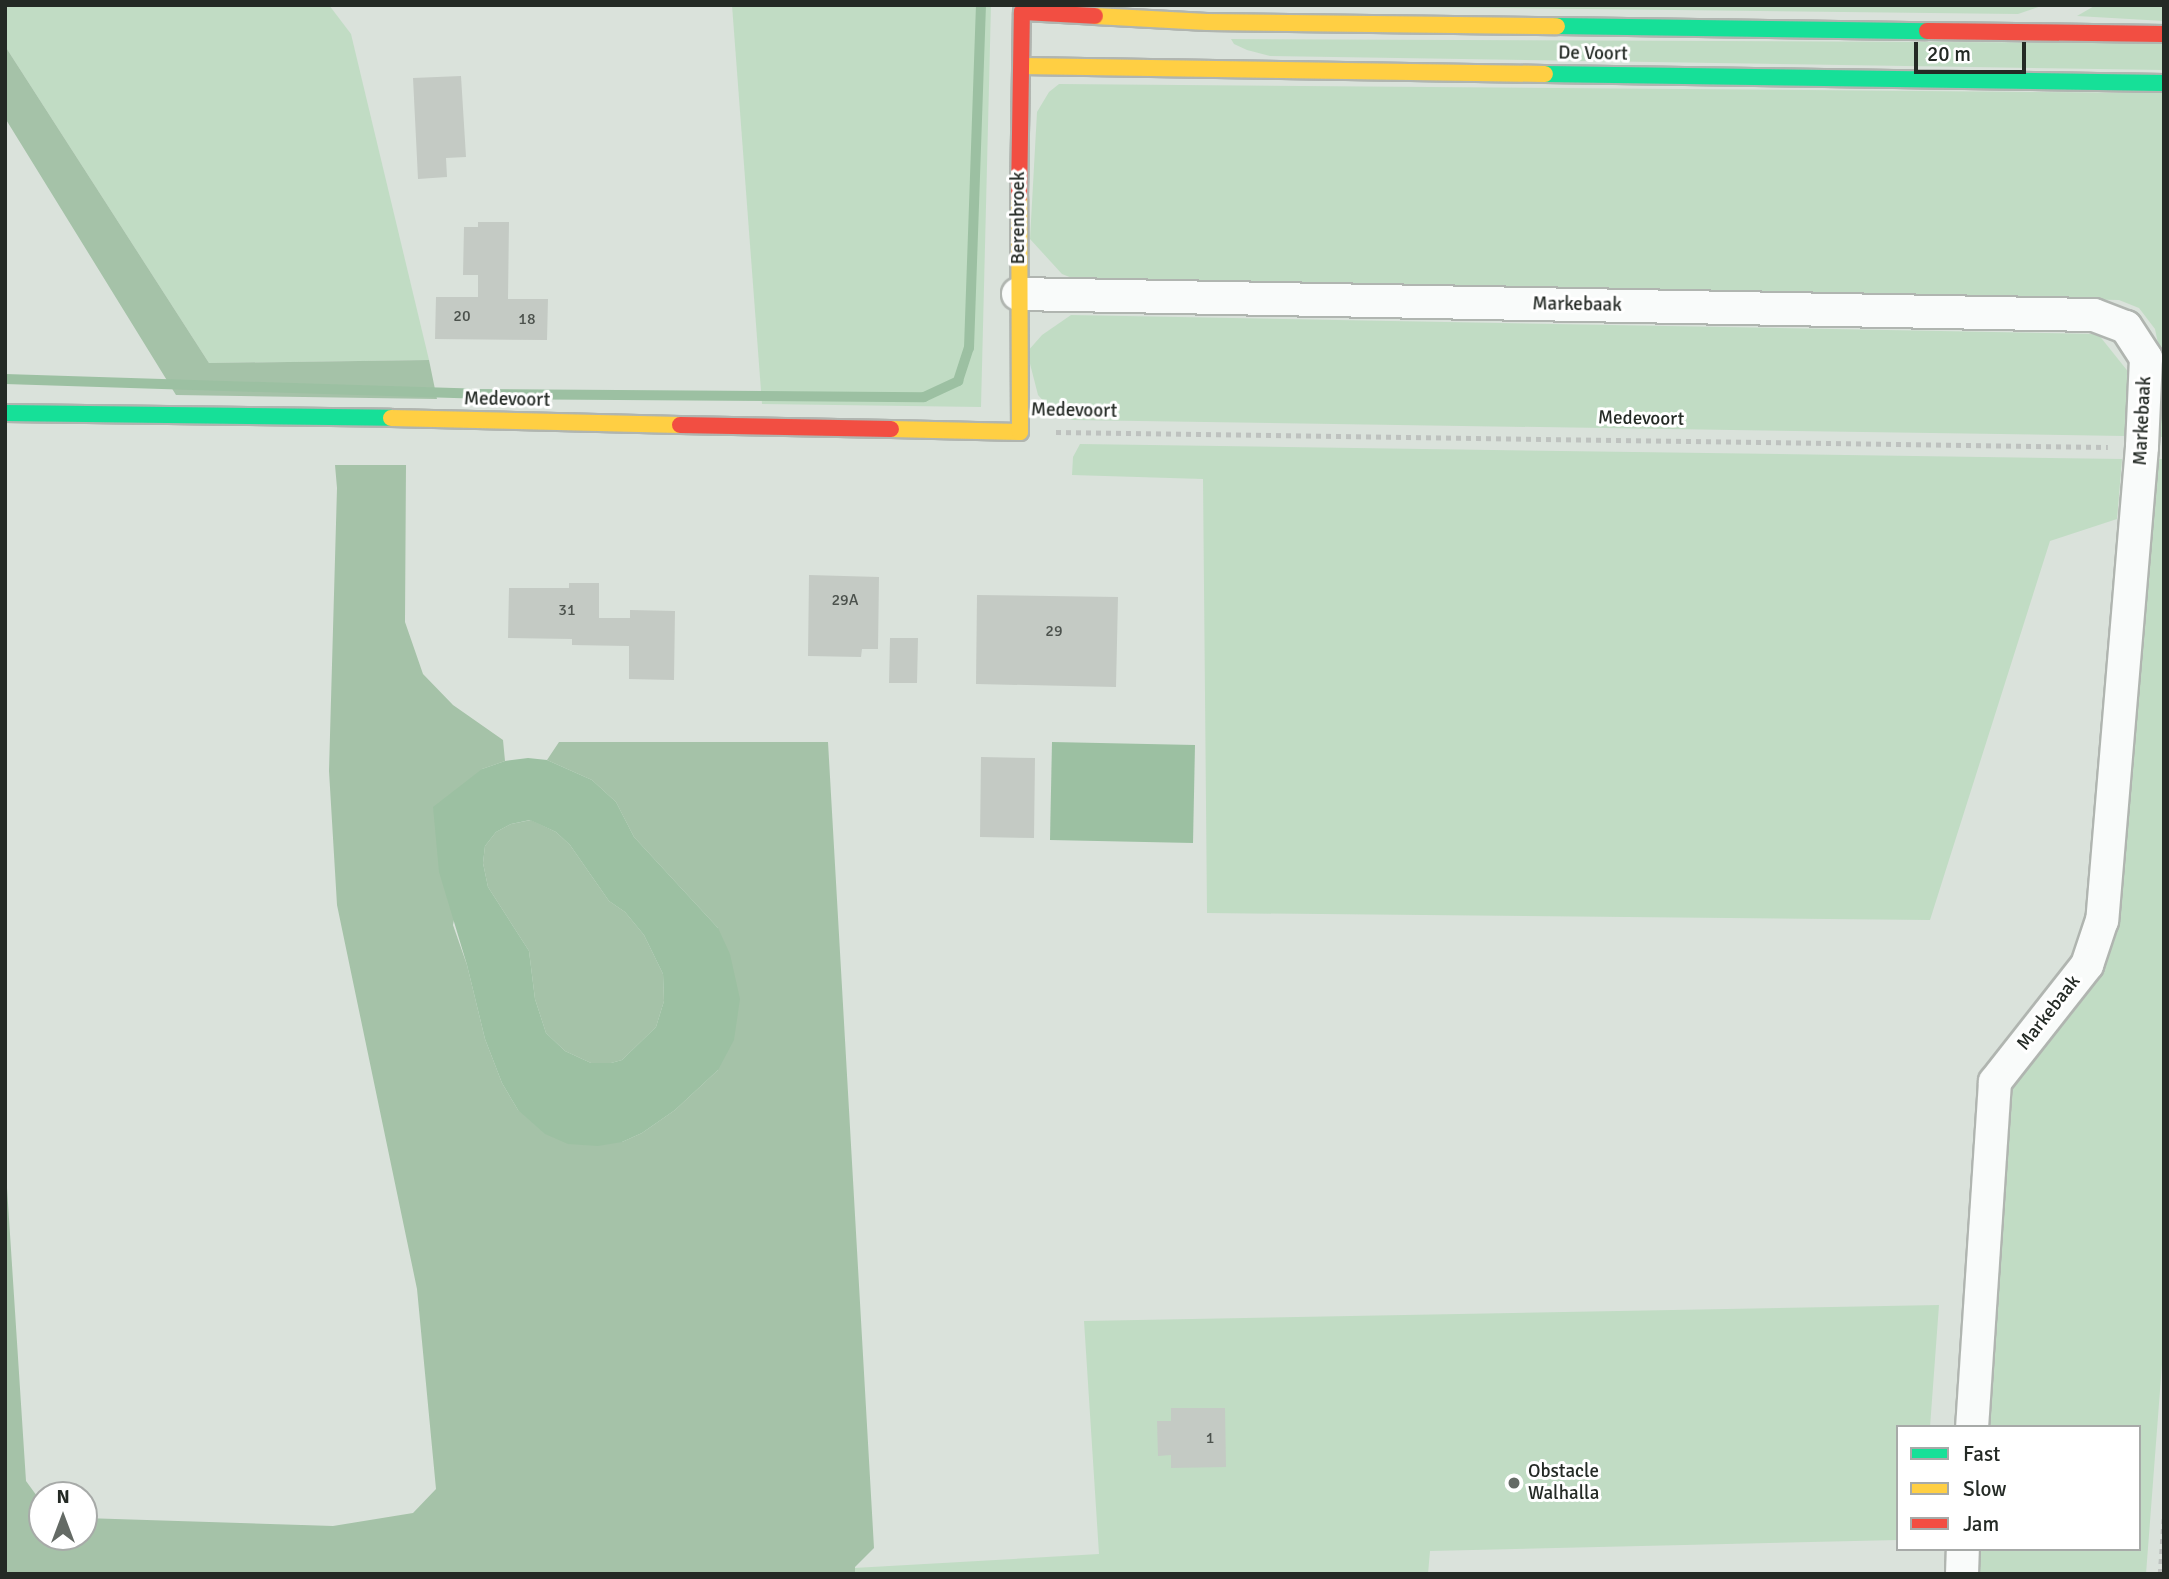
<!DOCTYPE html>
<style>
body{margin:0}
#map{position:relative;width:2169px;height:1579px;overflow:hidden;background:#dae2db;font-family:Signika,sans-serif}
div>[style]{position:absolute}
[style*='--x']{left:calc(var(--x)*1px);top:calc(var(--y)*1px);width:calc(var(--w)*1px);rotate:calc(var(--a)*1deg)}
.green>*{inset:0;background:#c1dcc4}
.forest>*{inset:0;background:#a5c2a8}
.water>*{inset:0;background:#9cc0a2}
.stream>*{height:10px;margin:-5px;padding:0 5px;transform-origin:5px;border-radius:5px;background:#9cc0a2}
.building>*{inset:0;background:#c4cac4}
.path>*{height:4.5px;margin-top:-2.25px;transform-origin:0;background:repeating-linear-gradient(90deg,#bec2bf 0 5px,transparent 0 10px)}
.roads{filter:drop-shadow(2px 0 #b0b5b0) drop-shadow(-2px 0 #b0b5b0) drop-shadow(0 2px #b0b5b0) drop-shadow(0 -2px #b0b5b0)}
.street>*{height:32px;margin:-16px;padding:0 16px;transform-origin:16px;border-radius:16px;background:#f9fbfa}
.fast>*{height:16px;margin:-8px;padding:0 8px;transform-origin:8px;border-radius:8px;background:#16e098}
.slow>*{height:16px;margin:-8px;padding:0 8px;transform-origin:8px;border-radius:8px;background:#ffcf43}
.jam>*{height:16px;margin:-8px;padding:0 8px;transform-origin:8px;border-radius:8px;background:#f24e42}
.dots>*{width:19px;height:19px;translate:-50% -50%;box-sizing:border-box;border:4px solid #fff;border-radius:50%}
span{translate:-50% -50%;white-space:nowrap;text-align:center;line-height:1.15;-webkit-text-stroke:6px #fff;paint-order:stroke}
.number-label{font-size:16px;color:#4c524d}
.number-label span{-webkit-text-stroke-width:0}
.street-label{font-size:19px;color:#242a25}
.poi-label{font-size:19px;color:#242a25}
.left{translate:0 -50%;text-align:left}
.frame{position:absolute;inset:0;border:7px solid #242a25;pointer-events:none}
.legend{position:absolute;left:1896px;top:1425px;width:245px;height:126px;box-sizing:border-box;background:#fff;border:2px solid #a7aaa8;margin:0;padding:9px 12px;list-style:none;font-size:21px;color:#242a25}
.legend li{display:flex;align-items:center;gap:14px;height:35px}
.legend b{width:35px;border:2px solid #a7aaa8}
.north{position:absolute;left:28px;top:1481px;width:70px;height:70px;box-sizing:border-box;background:#fff;border:2px solid #a7aaa8;border-radius:50%;rotate:0deg;font-size:19px;font-weight:700;line-height:28px;text-align:center;color:#242a25}
.north::after{content:'';display:block;margin:auto;width:24px;height:32px;background:#646a65;clip-path:polygon(50% 0,100% 100%,50% 72%,0 100%)}
.scale{position:absolute;left:1914px;top:42px;width:112px;height:32px;box-sizing:border-box;border:4px solid #242a25;border-top:0;padding-left:9px;font-size:21px;line-height:24px;white-space:nowrap;color:#242a25;-webkit-text-stroke:5px #fff;paint-order:stroke}
</style>
<div id="map">
<div class="green">
<div style="clip-path:polygon(5px 5px,329px 5px,351px 34px,429px 360px,209px 363px,5px 46px)"></div>
<div style="clip-path:polygon(732px 5px,991px 5px,981px 407px,762px 404px)"></div>
<div style="clip-path:polygon(1252px 5px,2044px 5px,2018px 14px)"></div>
<div style="clip-path:polygon(2096px 5px,2164px 5px,2164px 21px,2077px 16px)"></div>
<div style="clip-path:polygon(1231px 39px,2164px 43px,2164px 70px,1270px 56px,1247px 50px,1234px 44px)"></div>
<div style="clip-path:polygon(1059px 84px,2164px 93px,2164px 437px,2159px 437px,2161px 358px,2155px 329px,2139px 308px,2119px 300px,1072px 278px,1062px 274px,1030px 239px,1037px 112px,1049px 92px)"></div>
<div style="clip-path:polygon(1071px 315px,2098px 334px,2130px 374px,2125px 436px,1073px 420px,1054px 413px,1038px 395px,1027px 352px,1042px 335px)"></div>
<div style="clip-path:polygon(1080px 444px,2122px 459px,2117px 519px,2050px 541px,1930px 920px,1207px 913px,1203px 479px,1072px 475px,1073px 457px)"></div>
<div style="clip-path:polygon(2155px 459px,2164px 459px,2164px 1338px,2146px 1574px,1975px 1574px,1977px 1549px,2139px 1549px,2139px 1427px,1985px 1427px,2010px 1081px,2105px 967px,2119px 918px)"></div>
<div style="clip-path:polygon(1939px 1305px,1930px 1427px,1898px 1427px,1898px 1540px,1430px 1551px,1428px 1574px,855px 1574px,854px 1568px,1099px 1554px,1084px 1321px)"></div>
</div>
<div class="forest">
<div style="clip-path:polygon(5px 46px,209px 363px,429px 360px,437px 399px,176px 395px,5px 118px)"></div>
<div style="clip-path:polygon(335px 465px,406px 465px,405px 622px,423px 674px,453px 705px,503px 740px,505px 761px,482px 769px,453px 925px,467px 965px,485px 1039px,502px 1083px,518px 1110px,622px 1142px,642px 1133px,675px 1110px,718px 1070px,718px 928px,634px 837px,616px 802px,592px 780px,547px 760px,559px 742px,828px 742px,874px 1548px,855px 1567px,855px 1574px,5px 1574px,5px 1157px,26px 1481px,42px 1503px,42px 1537px,84px 1537px,84px 1518px,333px 1526px,413px 1513px,436px 1489px,417px 1289px,337px 905px,329px 771px,337px 488px)"></div>
<div style="clip-path:polygon(531px 820px,556px 832px,570px 845px,609px 901px,625px 912px,644px 935px,663px 974px,664px 1001px,656px 1027px,622px 1060px,611px 1063px,591px 1063px,565px 1051px,546px 1033px,535px 999px,529px 951px,488px 887px,483px 863px,485px 846px,496px 832px,511px 824px)"></div>
</div>
<div class="water">
<div style="clip-path:polygon(1052px 742px,1195px 745px,1193px 843px,1050px 840px)"></div>
<div style="clip-path:polygon(evenodd,528px 758px,547px 760px,592px 780px,616px 802px,634px 837px,718px 928px,730px 954px,740px 999px,734px 1040px,718px 1070px,675px 1110px,642px 1133px,622px 1142px,598px 1146px,568px 1144px,545px 1134px,518px 1110px,502px 1083px,485px 1039px,467px 965px,439px 872px,433px 807px,482px 769px,505px 761px,528px 758px,530px 820px,556px 832px,570px 845px,609px 901px,625px 912px,644px 935px,663px 974px,664px 1001px,656px 1027px,622px 1060px,611px 1063px,591px 1063px,565px 1051px,546px 1033px,535px 999px,529px 951px,488px 887px,483px 863px,485px 846px,496px 832px,511px 824px,530px 820px)"></div>
</div>
<div class="stream">
<div style="--x:5;--y:379;--w:465;--a:1.8"></div>
<div style="--x:470;--y:394;--w:454;--a:0.4"></div>
<div style="--x:924;--y:397;--w:38;--a:-25"></div>
<div style="--x:958;--y:381;--w:35;--a:-72"></div>
<div style="--x:969;--y:348;--w:343;--a:-88"></div>
</div>
<div class="building">
<div style="clip-path:polygon(461px 76px,466px 157px,446px 158px,447px 177px,418px 179px,413px 78px)"></div>
<div style="clip-path:polygon(478px 222px,509px 222px,508px 299px,548px 299px,547px 340px,435px 339px,436px 297px,478px 297px,478px 275px,463px 275px,464px 227px,478px 227px)"></div>
<div style="clip-path:polygon(809px 575px,879px 577px,878px 649px,862px 649px,861px 657px,808px 656px)"></div>
<div style="clip-path:polygon(569px 583px,599px 583px,599px 618px,630px 618px,630px 610px,675px 611px,674px 680px,629px 679px,629px 646px,572px 645px,572px 639px,508px 638px,509px 588px,569px 588px)"></div>
<div style="clip-path:polygon(977px 595px,1118px 597px,1116px 687px,976px 684px)"></div>
<div style="clip-path:polygon(890px 638px,918px 638px,917px 683px,889px 683px)"></div>
<div style="clip-path:polygon(981px 757px,1035px 758px,1034px 838px,980px 837px)"></div>
<div style="clip-path:polygon(1171px 1408px,1225px 1408px,1226px 1467px,1171px 1468px,1171px 1455px,1158px 1456px,1157px 1421px,1171px 1421px)"></div>
</div>
<div class="path">
<div style="--x:1056;--y:432;--w:1052;--a:0.82"></div>
<div style="--x:2160;--y:1574;--w:57;--a:-86"></div>
</div>
<div class="roads">
<div class="street">
<div style="--x:1018;--y:294;--w:1076;--a:1.12"></div>
<div style="--x:2094;--y:315;--w:34;--a:21"></div>
<div style="--x:2126;--y:327;--w:37;--a:57"></div>
<div style="--x:2146;--y:358;--w:89;--a:92.6"></div>
<div style="--x:2142;--y:447;--w:475;--a:94.8"></div>
<div style="--x:2102;--y:920;--w:47;--a:108.4"></div>
<div style="--x:2087;--y:965;--w:149;--a:128.2"></div>
<div style="--x:1995;--y:1082;--w:346;--a:93.8"></div>
<div style="--x:1962;--y:1574;--w:25;--a:-88"></div>
</div>
<div class="fast">
<div style="--x:1557;--y:26;--w:370;--a:0.8"></div>
<div style="--x:1545;--y:74;--w:619;--a:0.83"></div>
<div style="--x:5;--y:413;--w:386;--a:0.7"></div>
</div>
<div class="slow">
<div style="--x:1095;--y:16;--w:112;--a:3.1"></div>
<div style="--x:1207;--y:22;--w:350;--a:0.7"></div>
<div style="--x:1021;--y:66;--w:524;--a:0.87"></div>
<div style="--x:391;--y:418;--w:289;--a:1.4"></div>
<div style="--x:891;--y:429;--w:129;--a:1.3"></div>
<div style="--x:1020;--y:432;--w:235;--a:-90.2"></div>
</div>
<div class="jam">
<div style="--x:1927;--y:31;--w:237;--a:0.7"></div>
<div style="--x:1019;--y:197;--w:185;--a:-89.1"></div>
<div style="--x:1022;--y:12;--w:73;--a:3.1"></div>
<div style="--x:680;--y:425;--w:211;--a:1.1"></div>
</div>
</div>
<div class="dots">
<div style="left:1514px;top:1483px;background:#646a65"></div>
</div>
<div class="number-label">
<span style="left:462px;top:316px">20</span>
<span style="left:527px;top:319px">18</span>
<span style="left:845px;top:600px">29A</span>
<span style="left:567px;top:610px">31</span>
<span style="left:1054px;top:631px">29</span>
<span style="left:1210px;top:1438px">1</span>
</div>
<div class="street-label">
<span style="left:1593px;top:54px;rotate:1deg">De Voort</span>
<span style="left:1019px;top:218px;rotate:-90deg">Berenbroek</span>
<span style="left:1577px;top:305px;rotate:1deg">Markebaak</span>
<span style="left:507px;top:400px;rotate:1deg">Medevoort</span>
<span style="left:1074px;top:411px;rotate:1deg">Medevoort</span>
<span style="left:1641px;top:419px;rotate:1deg">Medevoort</span>
<span style="left:2143px;top:421px;rotate:-87deg">Markebaak</span>
<span style="left:2049px;top:1013px;rotate:-52deg">Markebaak</span>
</div>
<div class="poi-label">
<span class="left" style="left:1528px;top:1483px">Obstacle<br>Walhalla</span>
</div>
<div class="frame"></div>
<ul class="legend">
<li><b style="height:9px;background:#16e098"></b>Fast</li>
<li><b style="height:9px;background:#ffcf43"></b>Slow</li>
<li><b style="height:9px;background:#f24e42"></b>Jam</li>
</ul>
<div class="north">N</div>
<div class="scale">20 m</div>
</div>
